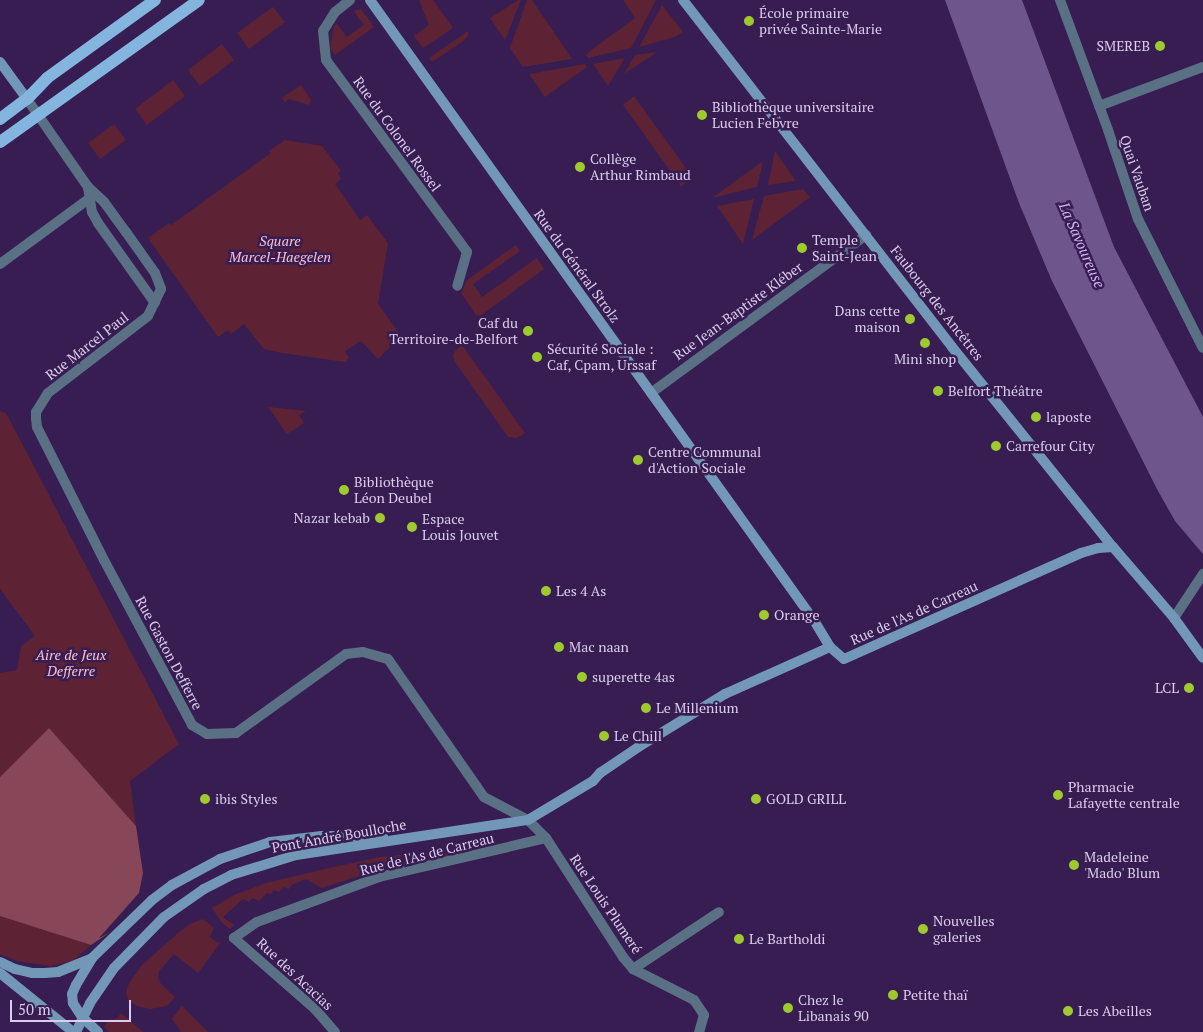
<!DOCTYPE html>
<meta charset="utf-8">
<style>
body{margin:0}
#map{position:relative;width:1203px;height:1032px;overflow:hidden;background:#371d51;font-family:"PT Serif",serif}
div>[style]{position:absolute}
[style*='--x']{left:calc(var(--x)*1px);top:calc(var(--y)*1px);width:calc(var(--w)*1px);rotate:calc(var(--a)*1deg)}
.green>*{inset:0;background:#5d2334}
.forest>*{inset:0;background:#874758}
.water>*{inset:0;background:#6e558b}
.street>*{height:10px;margin:-5px;padding:0 5px;transform-origin:5px;border-radius:5px;background:#5a7185}
.secondary>*{height:10px;margin:-5px;padding:0 5px;transform-origin:5px;border-radius:5px;background:#7297b7}
.primary>*{height:12px;margin:-6px;padding:0 6px;transform-origin:6px;border-radius:6px;background:#84b5de}
.secondary-bridge>*{height:10px;margin:-5px;padding:0 5px;transform-origin:5px;border-radius:5px;background:#7297b7}
.dots>*{width:14px;height:14px;translate:-50% -50%;box-sizing:border-box;border:2px solid #371d51;border-radius:50%}
span{translate:-50% -50%;white-space:nowrap;text-align:center;line-height:1.15;-webkit-text-stroke:5px #371d51;paint-order:stroke}
.poi-label{font-size:14px;color:#dbcded}
.left{translate:0 -50%;text-align:left}
.right{translate:-100% -50%;text-align:right}
.street-label{font-size:14px;color:#dbcded}
.park-label{font-size:14px;color:#fcc0cd;font-style:italic}
.water-label{font-size:15px;color:#d0b3f4;font-style:italic}
.scale{position:absolute;left:10px;top:1000px;width:121px;height:22px;box-sizing:border-box;border:2px solid #dbcded;border-top:0;padding-left:6px;font-size:15px;line-height:18px;white-space:nowrap;color:#dbcded;-webkit-text-stroke:4px #371d51;paint-order:stroke}
</style>
<div id="map">
<div class="green">
<div style="clip-path:polygon(419px 0,433px 0,453px 28px,423px 48px,414px 36px,429px 25px)"></div>
<div style="clip-path:polygon(518px 0,521px 0,505px 40px,490px 18px)"></div>
<div style="clip-path:polygon(527px 0,532px 0,572px 59px,523px 67px,510px 48px)"></div>
<div style="clip-path:polygon(623px 0,656px 0,631px 48px,588px 58px,586px 55px,590px 51px,635px 18px)"></div>
<div style="clip-path:polygon(662px 5px,683px 32px,675px 37px,639px 47px)"></div>
<div style="clip-path:polygon(273px 7px,285px 22px,249px 49px,237px 33px)"></div>
<div style="clip-path:polygon(361px 9px,374px 27px,335px 55px,330px 48px,334px 26px,337px 24px,347px 37px,364px 25px,354px 11px)"></div>
<div style="clip-path:polygon(468px 31px,468px 36px,462px 42px,432px 62px,429px 58px)"></div>
<div style="clip-path:polygon(222px 44px,234px 60px,200px 86px,188px 70px)"></div>
<div style="clip-path:polygon(657px 52px,624px 74px,635px 55px)"></div>
<div style="clip-path:polygon(625px 58px,608px 86px,593px 64px)"></div>
<div style="clip-path:polygon(585px 64px,587px 67px,545px 97px,529px 74px)"></div>
<div style="clip-path:polygon(173px 80px,185px 96px,147px 125px,135px 109px)"></div>
<div style="clip-path:polygon(301px 85px,311px 100px,309px 105px,289px 99px,285px 102px,282px 98px)"></div>
<div style="clip-path:polygon(634px 96px,693px 178px,681px 186px,623px 105px)"></div>
<div style="clip-path:polygon(114px 124px,126px 140px,100px 159px,88px 143px)"></div>
<div style="clip-path:polygon(285px 140px,322px 146px,341px 171px,338px 173px,341px 179px,335px 184px,360px 220px,367px 215px,388px 243px,378px 304px,401px 336px,378px 359px,361px 341px,345px 351px,349px 358px,345px 362px,282px 353px,264px 349px,244px 324px,231px 334px,228px 330px,218px 337px,148px 238px,169px 223px,171px 225px,271px 153px,269px 151px)"></div>
<div style="clip-path:polygon(775px 151px,796px 181px,768px 185px)"></div>
<div style="clip-path:polygon(763px 161px,757px 187px,712px 198px)"></div>
<div style="clip-path:polygon(803px 189px,810px 197px,752px 240px,764px 196px)"></div>
<div style="clip-path:polygon(754px 199px,743px 244px,717px 206px)"></div>
<div style="clip-path:polygon(516px 245px,520px 251px,473px 284px,482px 297px,537px 258px,544px 269px,480px 316px,476px 315px,461px 293px,467px 280px)"></div>
<div style="clip-path:polygon(462px 345px,525px 433px,517px 438px,508px 437px,455px 362px,453px 356px,455px 351px)"></div>
<div style="clip-path:polygon(268px 407px,306px 411px,299px 415px,304px 423px,287px 434px)"></div>
<div style="clip-path:polygon(0 411px,6px 413px,179px 744px,130px 781px,136px 826px,49px 728px,0 777px,0 673px,17px 670px,21px 646px,35px 636px,0 589px)"></div>
<div style="clip-path:polygon(472px 847px,474px 851px,390px 866px,322px 888px,306px 879px,293px 884px,289px 889px,283px 887px,279px 892px,274px 890px,271px 894px,267px 893px,259px 901px,252px 898px,249px 902px,243px 899px,223px 917px,234px 925px,230px 929px,222px 923px,212px 908px,234px 895px,266px 883px,329px 868px,380px 857px)"></div>
<div style="clip-path:polygon(0 916px,23px 923px,91px 945px,75px 959px,66px 963px,50px 966px,17px 961px,0 954px)"></div>
<div style="clip-path:polygon(203px 919px,214px 928px,210px 937px,218px 943px,221px 942px,198px 973px,174px 954px,159px 971px,158px 978px,161px 984px,175px 997px,167px 1006px,150px 1009px,137px 1006px,129px 1001px,126px 994px,129px 983px,142px 965px,178px 933px,190px 924px)"></div>
<div style="clip-path:polygon(182px 1006px,208px 1032px,181px 1032px,172px 1019px)"></div>
<div style="clip-path:polygon(121px 1013px,143px 1032px,109px 1032px,104px 1027px,107px 1022px,117px 1018px)"></div>
</div>
<div class="forest">
<div style="clip-path:polygon(49px 728px,136px 826px,143px 873px,139px 893px,99px 938px,109px 933px,91px 945px,0 916px,0 777px)"></div>
</div>
<div class="water">
<div style="clip-path:polygon(945px 0,1022px 0,1114px 247px,1203px 417px,1203px 554px,1175px 521px,1158px 491px,1052px 281px,1019px 203px)"></div>
</div>
<div class="street">
<div style="--x:350;--y:0;--w:19;--a:141"></div>
<div style="--x:335;--y:12;--w:22;--a:122"></div>
<div style="--x:323;--y:31;--w:29;--a:84"></div>
<div style="--x:326;--y:60;--w:238;--a:53.7"></div>
<div style="--x:467;--y:252;--w:35;--a:106"></div>
<div style="--x:1060;--y:0;--w:139;--a:69.7"></div>
<div style="--x:1108;--y:130;--w:94;--a:71.4"></div>
<div style="--x:1138;--y:219;--w:144;--a:63.3"></div>
<div style="--x:27;--y:99;--w:107;--a:55.3"></div>
<div style="--x:88;--y:187;--w:22;--a:43"></div>
<div style="--x:104;--y:202;--w:37;--a:54"></div>
<div style="--x:126;--y:232;--w:50;--a:54.7"></div>
<div style="--x:155;--y:273;--w:17;--a:69"></div>
<div style="--x:161;--y:289;--w:30;--a:116"></div>
<div style="--x:148;--y:316;--w:126;--a:142.4"></div>
<div style="--x:48;--y:393;--w:22;--a:122"></div>
<div style="--x:36;--y:412;--w:6;--a:90"></div>
<div style="--x:36;--y:418;--w:9;--a:84"></div>
<div style="--x:37;--y:427;--w:149;--a:63.3"></div>
<div style="--x:104;--y:560;--w:187;--a:61.9"></div>
<div style="--x:192;--y:725;--w:17;--a:31"></div>
<div style="--x:207;--y:734;--w:29;--a:-2"></div>
<div style="--x:236;--y:733;--w:135;--a:-35.7"></div>
<div style="--x:346;--y:654;--w:17;--a:-7"></div>
<div style="--x:363;--y:652;--w:26;--a:16"></div>
<div style="--x:388;--y:659;--w:168;--a:55.2"></div>
<div style="--x:484;--y:797;--w:50;--a:27.6"></div>
<div style="--x:528;--y:820;--w:25;--a:45"></div>
<div style="--x:546;--y:838;--w:142;--a:57.1"></div>
<div style="--x:623;--y:957;--w:16;--a:50"></div>
<div style="--x:633;--y:969;--w:68;--a:26.9"></div>
<div style="--x:694;--y:1000;--w:18;--a:56"></div>
<div style="--x:704;--y:1015;--w:18;--a:106"></div>
<div style="--x:1099;--y:106;--w:111;--a:-20.6"></div>
<div style="--x:88;--y:187;--w:25;--a:81"></div>
<div style="--x:92;--y:212;--w:13;--a:61"></div>
<div style="--x:98;--y:223;--w:98;--a:54.5"></div>
<div style="--x:0;--y:264;--w:112;--a:-36.3"></div>
<div style="--x:651;--y:393;--w:267;--a:-36.3"></div>
<div style="--x:1174;--y:618;--w:53;--a:-56.6"></div>
<div style="--x:633;--y:969;--w:103;--a:-33.5"></div>
<div style="--x:335;--y:1032;--w:30;--a:-131"></div>
<div style="--x:315;--y:1009;--w:108;--a:-138.8"></div>
<div style="--x:234;--y:938;--w:28;--a:-35"></div>
<div style="--x:257;--y:922;--w:130;--a:-20.2"></div>
<div style="--x:379;--y:877;--w:171;--a:-13.1"></div>
</div>
<div class="secondary">
<div style="--x:370;--y:0;--w:765;--a:54.42"></div>
<div style="--x:815;--y:622;--w:29;--a:59"></div>
<div style="--x:830;--y:647;--w:18;--a:41"></div>
<div style="--x:844;--y:659;--w:260;--a:-24.1"></div>
<div style="--x:1081;--y:553;--w:18;--a:-16"></div>
<div style="--x:1098;--y:548;--w:15;--a:-4"></div>
<div style="--x:683;--y:0;--w:439;--a:52.2"></div>
<div style="--x:952;--y:347;--w:257;--a:51.2"></div>
<div style="--x:1113;--y:547;--w:94;--a:49.3"></div>
<div style="--x:1174;--y:618;--w:49;--a:54.1"></div>
<div style="--x:0;--y:62;--w:46;--a:53.9"></div>
<div style="--x:0;--y:962;--w:17;--a:25"></div>
<div style="--x:15;--y:969;--w:17;--a:13"></div>
<div style="--x:32;--y:973;--w:13;--a:0"></div>
<div style="--x:45;--y:973;--w:13;--a:-4"></div>
<div style="--x:58;--y:972;--w:37;--a:-22"></div>
<div style="--x:0;--y:973;--w:94;--a:38.9"></div>
<div style="--x:90;--y:1003;--w:42;--a:-55.6"></div>
<div style="--x:114;--y:968;--w:71;--a:-45.6"></div>
<div style="--x:164;--y:917;--w:49;--a:-35"></div>
<div style="--x:204;--y:889;--w:30;--a:-27"></div>
<div style="--x:231;--y:875;--w:68;--a:-17.1"></div>
<div style="--x:296;--y:855;--w:235;--a:-8.6"></div>
<div style="--x:528;--y:820;--w:76;--a:-31"></div>
<div style="--x:593;--y:781;--w:11;--a:-49"></div>
<div style="--x:600;--y:773;--w:48;--a:-34"></div>
<div style="--x:640;--y:746;--w:100;--a:-31.5"></div>
<div style="--x:725;--y:694;--w:115;--a:-24.1"></div>
<div style="--x:98;--y:1032;--w:22;--a:-137"></div>
<div style="--x:82;--y:1017;--w:17;--a:-123"></div>
<div style="--x:73;--y:1003;--w:9;--a:-96"></div>
<div style="--x:72;--y:994;--w:10;--a:-66"></div>
<div style="--x:76;--y:985;--w:31;--a:-59"></div>
<div style="--x:92;--y:958;--w:83;--a:-44"></div>
<div style="--x:152;--y:900;--w:25;--a:-37"></div>
<div style="--x:172;--y:885;--w:55;--a:-28.4"></div>
<div style="--x:220;--y:859;--w:53;--a:-18.8"></div>
<div style="--x:270;--y:842;--w:52;--a:-6.6"></div>
<div style="--x:322;--y:836;--w:61;--a:0"></div>
</div>
<div class="primary">
<div style="--x:0;--y:119;--w:34;--a:-37"></div>
<div style="--x:27;--y:99;--w:29;--a:-46"></div>
<div style="--x:47;--y:78;--w:133;--a:-35.8"></div>
<div style="--x:0;--y:142;--w:244;--a:-35.5"></div>
</div>
<div class="secondary-bridge">
<div style="--x:76;--y:1032;--w:32;--a:-64"></div>
</div>
<div class="dots">
<div style="left:749px;top:21px;background:#9eca2e"></div>
<div style="left:1160px;top:46px;background:#9eca2e"></div>
<div style="left:702px;top:115px;background:#9eca2e"></div>
<div style="left:580px;top:167px;background:#9eca2e"></div>
<div style="left:802px;top:248px;background:#9eca2e"></div>
<div style="left:910px;top:319px;background:#9eca2e"></div>
<div style="left:528px;top:331px;background:#9eca2e"></div>
<div style="left:925px;top:343px;background:#9eca2e"></div>
<div style="left:537px;top:357px;background:#9eca2e"></div>
<div style="left:938px;top:391px;background:#9eca2e"></div>
<div style="left:1036px;top:417px;background:#9eca2e"></div>
<div style="left:996px;top:446px;background:#9eca2e"></div>
<div style="left:638px;top:460px;background:#9eca2e"></div>
<div style="left:344px;top:490px;background:#9eca2e"></div>
<div style="left:380px;top:518px;background:#9eca2e"></div>
<div style="left:412px;top:527px;background:#9eca2e"></div>
<div style="left:546px;top:591px;background:#9eca2e"></div>
<div style="left:764px;top:615px;background:#9eca2e"></div>
<div style="left:559px;top:647px;background:#9eca2e"></div>
<div style="left:582px;top:677px;background:#9eca2e"></div>
<div style="left:1189px;top:688px;background:#9eca2e"></div>
<div style="left:646px;top:708px;background:#9eca2e"></div>
<div style="left:604px;top:736px;background:#9eca2e"></div>
<div style="left:1058px;top:795px;background:#9eca2e"></div>
<div style="left:205px;top:799px;background:#9eca2e"></div>
<div style="left:756px;top:799px;background:#9eca2e"></div>
<div style="left:1074px;top:865px;background:#9eca2e"></div>
<div style="left:923px;top:929px;background:#9eca2e"></div>
<div style="left:739px;top:939px;background:#9eca2e"></div>
<div style="left:893px;top:995px;background:#9eca2e"></div>
<div style="left:788px;top:1008px;background:#9eca2e"></div>
<div style="left:1068px;top:1011px;background:#9eca2e"></div>
</div>
<div class="poi-label">
<span class="left" style="left:759px;top:21px">École primaire<br>privée Sainte-Marie</span>
<span class="right" style="left:1150px;top:46px">SMEREB</span>
<span class="left" style="left:712px;top:115px">Bibliothèque universitaire<br>Lucien Febvre</span>
<span class="left" style="left:590px;top:167px">Collège<br>Arthur Rimbaud</span>
<span class="left" style="left:812px;top:248px">Temple<br>Saint-Jean</span>
<span class="right" style="left:900px;top:319px">Dans cette<br>maison</span>
<span class="right" style="left:518px;top:331px">Caf du<br>Territoire-de-Belfort</span>
<span class="left" style="left:547px;top:357px">Sécurité Sociale :<br>Caf, Cpam, Urssaf</span>
<span style="left:925px;top:359px">Mini shop</span>
<span class="left" style="left:948px;top:391px">Belfort Théâtre</span>
<span class="left" style="left:1046px;top:417px">laposte</span>
<span class="left" style="left:1006px;top:446px">Carrefour City</span>
<span class="left" style="left:648px;top:460px">Centre Communal<br>d'Action Sociale</span>
<span class="left" style="left:354px;top:490px">Bibliothèque<br>Léon Deubel</span>
<span class="right" style="left:370px;top:518px">Nazar kebab</span>
<span class="left" style="left:422px;top:527px">Espace<br>Louis Jouvet</span>
<span class="left" style="left:556px;top:591px">Les 4 As</span>
<span class="left" style="left:774px;top:615px">Orange</span>
<span class="left" style="left:569px;top:647px">Mac naan</span>
<span class="left" style="left:592px;top:677px">superette 4as</span>
<span class="right" style="left:1179px;top:688px">LCL</span>
<span class="left" style="left:656px;top:708px">Le Millenium</span>
<span class="left" style="left:614px;top:736px">Le Chill</span>
<span class="left" style="left:1068px;top:795px">Pharmacie<br>Lafayette centrale</span>
<span class="left" style="left:215px;top:799px">ibis Styles</span>
<span class="left" style="left:766px;top:799px">GOLD GRILL</span>
<span class="left" style="left:1084px;top:865px">Madeleine<br>'Mado' Blum</span>
<span class="left" style="left:933px;top:929px">Nouvelles<br>galeries</span>
<span class="left" style="left:749px;top:939px">Le Bartholdi</span>
<span class="left" style="left:903px;top:995px">Petite thaï</span>
<span class="left" style="left:798px;top:1008px">Chez le<br>Libanais 90</span>
<span class="left" style="left:1078px;top:1011px">Les Abeilles</span>
</div>
<div class="street-label">
<span style="left:397px;top:134px;rotate:54deg">Rue du Colonel Rossel</span>
<span style="left:1137px;top:173px;rotate:71deg">Quai Vauban</span>
<span style="left:577px;top:266px;rotate:54deg">Rue du Général Strolz</span>
<span style="left:937px;top:303px;rotate:52deg">Faubourg des Ancêtres</span>
<span style="left:738px;top:311px;rotate:-36deg">Rue Jean-Baptiste Kléber</span>
<span style="left:87px;top:346px;rotate:-38deg">Rue Marcel Paul</span>
<span style="left:914px;top:613px;rotate:-24deg">Rue de l'As de Carreau</span>
<span style="left:169px;top:653px;rotate:62deg">Rue Gaston Defferre</span>
<span style="left:339px;top:836px;rotate:-10deg">Pont André Boulloche</span>
<span style="left:427px;top:854px;rotate:-14deg">Rue de l'As de Carreau</span>
<span style="left:606px;top:904px;rotate:56deg">Rue Louis Plumeré</span>
<span style="left:295px;top:974px;rotate:43deg">Rue des Acacias</span>
</div>
<div class="park-label">
<span style="left:280px;top:249px">Square<br>Marcel-Haegelen</span>
<span style="left:71px;top:663px">Aire de Jeux<br>Defferre</span>
</div>
<div class="water-label">
<span style="left:1082px;top:245px;rotate:66deg">La Savoureuse</span>
</div>
<div class="scale">50 m</div>
</div>
